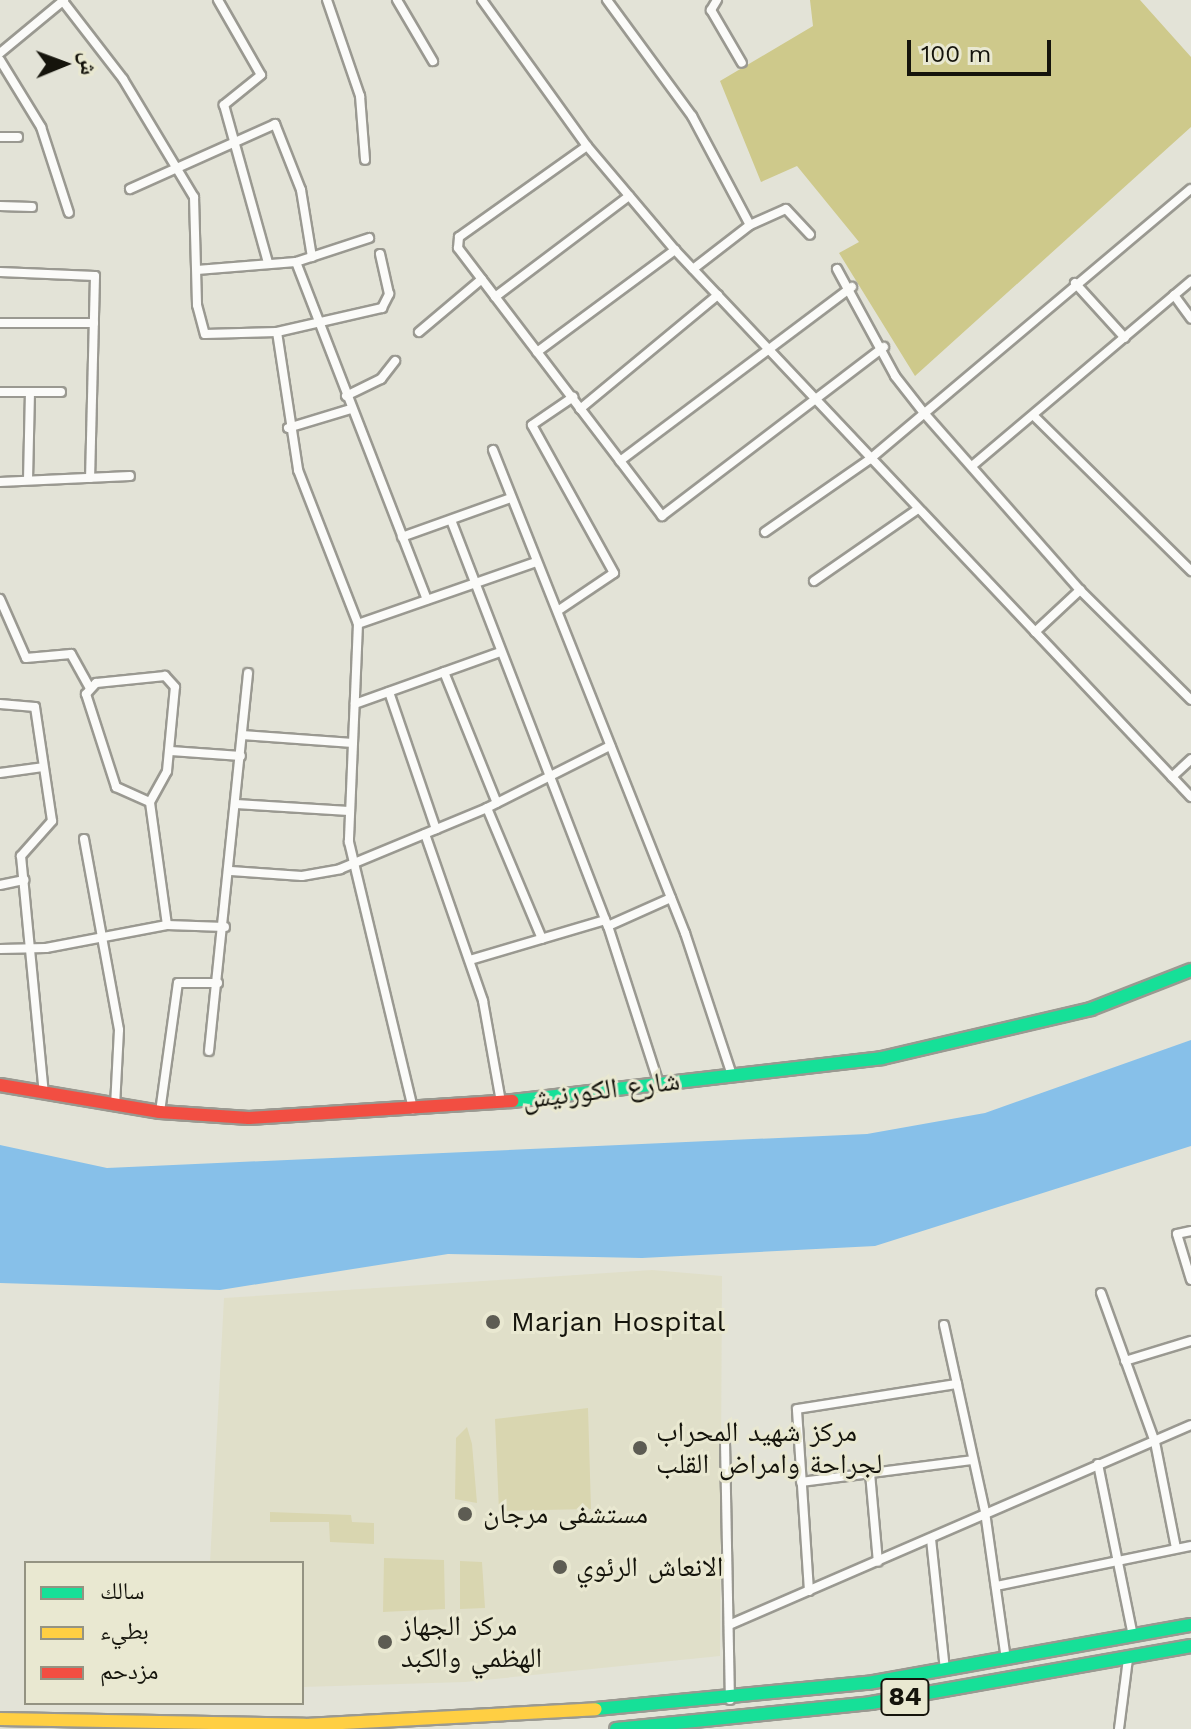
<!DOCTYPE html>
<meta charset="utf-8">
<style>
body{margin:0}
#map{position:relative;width:1191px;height:1729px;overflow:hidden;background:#e3e3d7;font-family:"Work Sans","Noto Naskh Arabic",sans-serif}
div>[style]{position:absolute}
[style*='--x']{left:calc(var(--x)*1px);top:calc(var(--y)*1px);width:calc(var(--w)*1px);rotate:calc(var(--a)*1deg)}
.built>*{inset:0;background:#e0dfc9}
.green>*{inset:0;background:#d9d6b0}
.forest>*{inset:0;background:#cec98b}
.water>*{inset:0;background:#87c0e9}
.roads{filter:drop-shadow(2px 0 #9a9991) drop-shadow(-2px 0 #9a9991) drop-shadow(0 2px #9a9991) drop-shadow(0 -2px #9a9991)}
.street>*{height:8px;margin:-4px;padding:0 4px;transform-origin:4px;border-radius:4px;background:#fbfbf9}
.fast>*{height:12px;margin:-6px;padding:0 6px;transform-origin:6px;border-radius:6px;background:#16e098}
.slow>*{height:12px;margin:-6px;padding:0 6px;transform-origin:6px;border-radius:6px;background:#ffcf43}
.jam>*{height:12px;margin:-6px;padding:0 6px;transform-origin:6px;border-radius:6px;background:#f24e42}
.dots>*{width:22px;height:22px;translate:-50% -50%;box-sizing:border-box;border:4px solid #e9e8d1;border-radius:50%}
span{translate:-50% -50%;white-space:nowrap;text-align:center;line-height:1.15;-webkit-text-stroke:6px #e9e8d1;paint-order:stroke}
.shield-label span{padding:2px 6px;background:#e9e8d1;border:2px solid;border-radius:6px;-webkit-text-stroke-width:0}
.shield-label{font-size:26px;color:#15140c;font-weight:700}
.street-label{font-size:28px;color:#15140c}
.poi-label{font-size:28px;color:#15140c}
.left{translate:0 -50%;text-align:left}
.legend{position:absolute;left:24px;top:1561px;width:280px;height:144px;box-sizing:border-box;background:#e9e8d1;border:2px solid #949382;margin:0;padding:10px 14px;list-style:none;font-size:24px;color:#15140c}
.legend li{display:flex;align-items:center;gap:16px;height:40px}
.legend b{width:40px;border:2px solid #949382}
.north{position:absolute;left:24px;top:24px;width:80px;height:80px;-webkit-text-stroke:6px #e9e8d1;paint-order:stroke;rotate:89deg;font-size:22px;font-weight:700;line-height:32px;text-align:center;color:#15140c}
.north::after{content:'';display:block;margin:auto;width:28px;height:36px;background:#15140c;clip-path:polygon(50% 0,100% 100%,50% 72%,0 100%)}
.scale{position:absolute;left:907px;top:40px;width:144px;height:36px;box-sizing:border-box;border:4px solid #15140c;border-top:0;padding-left:10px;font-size:24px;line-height:28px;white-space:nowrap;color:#15140c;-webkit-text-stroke:6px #e9e8d1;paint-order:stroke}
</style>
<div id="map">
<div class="built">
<div style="clip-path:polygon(652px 1270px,722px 1276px,720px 1656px,465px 1682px,302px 1687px,302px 1563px,210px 1563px,224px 1298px)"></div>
</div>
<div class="green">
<div style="clip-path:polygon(588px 1408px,591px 1509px,499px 1511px,495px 1419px)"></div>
<div style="clip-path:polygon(467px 1427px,472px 1444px,477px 1503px,455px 1499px,456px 1438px)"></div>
<div style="clip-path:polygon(270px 1512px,351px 1515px,352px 1522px,374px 1523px,374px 1544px,330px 1542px,329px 1522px,270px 1522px)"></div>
<div style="clip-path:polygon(384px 1558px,444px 1560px,445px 1609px,383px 1612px)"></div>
<div style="clip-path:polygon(460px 1561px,482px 1562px,485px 1608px,460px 1609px)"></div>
</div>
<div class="forest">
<div style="clip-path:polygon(810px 0,1140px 0,1191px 57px,1191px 127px,915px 376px,839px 253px,859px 242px,797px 166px,761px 182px,720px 81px,813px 26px)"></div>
</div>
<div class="water">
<div style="clip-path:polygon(1191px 1040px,1191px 1146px,875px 1246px,642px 1258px,448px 1254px,220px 1290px,0 1283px,0 1145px,107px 1168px,867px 1134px,985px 1113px)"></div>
</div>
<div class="roads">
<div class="street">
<div style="--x:62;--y:0;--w:100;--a:52.3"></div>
<div style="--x:123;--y:79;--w:138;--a:59"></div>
<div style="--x:194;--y:197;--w:108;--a:88.4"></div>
<div style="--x:197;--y:305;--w:30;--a:75"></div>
<div style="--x:205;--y:334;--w:72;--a:-1.6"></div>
<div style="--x:277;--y:332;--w:108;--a:-12.9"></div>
<div style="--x:382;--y:308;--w:16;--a:-63"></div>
<div style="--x:389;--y:294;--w:41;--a:-102.7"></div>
<div style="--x:218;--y:0;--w:86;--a:60.2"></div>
<div style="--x:261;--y:75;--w:48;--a:141"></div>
<div style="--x:224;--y:105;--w:164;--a:74.4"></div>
<div style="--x:327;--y:0;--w:102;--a:71"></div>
<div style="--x:360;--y:96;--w:64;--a:85.5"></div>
<div style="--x:397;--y:0;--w:71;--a:59.5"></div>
<div style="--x:482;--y:0;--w:180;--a:54.3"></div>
<div style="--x:587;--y:146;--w:136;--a:49.8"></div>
<div style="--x:675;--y:250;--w:752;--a:46.67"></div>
<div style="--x:607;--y:0;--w:144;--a:53.8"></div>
<div style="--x:692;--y:116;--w:123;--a:62"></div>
<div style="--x:750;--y:225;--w:72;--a:142.3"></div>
<div style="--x:717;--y:0;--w:12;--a:121"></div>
<div style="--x:711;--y:10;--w:61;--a:59.7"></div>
<div style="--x:0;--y:53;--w:83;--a:-39.6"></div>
<div style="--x:0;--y:60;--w:79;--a:58.5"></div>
<div style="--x:41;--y:127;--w:90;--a:72"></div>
<div style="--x:0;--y:137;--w:18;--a:0"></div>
<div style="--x:587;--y:146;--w:157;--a:144.6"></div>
<div style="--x:459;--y:237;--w:11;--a:95"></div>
<div style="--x:458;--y:248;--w:337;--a:52.7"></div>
<div style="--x:662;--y:516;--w:279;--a:-37.3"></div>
<div style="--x:130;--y:189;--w:159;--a:-24.1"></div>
<div style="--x:275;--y:124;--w:71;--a:68.5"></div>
<div style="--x:301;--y:190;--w:68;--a:80.7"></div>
<div style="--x:0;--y:206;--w:32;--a:2"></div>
<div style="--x:750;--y:225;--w:39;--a:-24"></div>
<div style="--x:786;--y:209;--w:35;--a:47"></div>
<div style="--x:296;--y:262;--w:362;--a:68.8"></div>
<div style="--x:837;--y:269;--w:122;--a:61.5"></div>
<div style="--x:895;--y:376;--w:47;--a:51.9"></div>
<div style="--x:924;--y:413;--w:236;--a:48.6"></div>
<div style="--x:1080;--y:590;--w:156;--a:44.7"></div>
<div style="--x:197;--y:270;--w:99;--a:-4.6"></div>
<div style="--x:296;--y:262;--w:77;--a:-18.2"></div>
<div style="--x:0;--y:272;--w:95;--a:2.4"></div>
<div style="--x:95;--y:276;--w:202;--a:91.4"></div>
<div style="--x:1075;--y:283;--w:74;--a:47.7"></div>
<div style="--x:1174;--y:295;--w:29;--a:54"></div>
<div style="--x:495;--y:297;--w:168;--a:-37"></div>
<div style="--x:0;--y:323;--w:94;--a:0"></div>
<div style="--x:277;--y:332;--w:140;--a:81.3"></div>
<div style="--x:298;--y:470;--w:165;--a:68.7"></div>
<div style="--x:358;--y:624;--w:218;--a:92.4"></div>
<div style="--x:349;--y:842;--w:275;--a:76.5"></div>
<div style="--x:419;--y:332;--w:82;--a:-40.1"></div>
<div style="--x:537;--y:352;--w:172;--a:-36.5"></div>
<div style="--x:0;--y:392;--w:61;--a:0"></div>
<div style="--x:346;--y:396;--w:39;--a:-26"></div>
<div style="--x:381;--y:379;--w:23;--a:-52"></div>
<div style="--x:580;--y:409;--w:179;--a:-39.6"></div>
<div style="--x:1034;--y:416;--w:221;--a:44.6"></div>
<div style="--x:288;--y:428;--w:66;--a:-16.8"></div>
<div style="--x:493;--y:450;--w:520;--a:68.32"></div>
<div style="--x:685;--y:933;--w:150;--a:71.7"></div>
<div style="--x:620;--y:461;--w:290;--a:-36.9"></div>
<div style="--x:972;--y:466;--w:287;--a:-40.2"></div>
<div style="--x:28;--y:480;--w:88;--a:-88.7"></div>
<div style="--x:0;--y:482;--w:130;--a:-2.6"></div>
<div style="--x:451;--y:520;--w:435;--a:68.9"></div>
<div style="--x:608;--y:926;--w:166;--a:72.1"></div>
<div style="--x:765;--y:532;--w:128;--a:-34.8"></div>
<div style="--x:870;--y:459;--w:419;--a:-40.1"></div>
<div style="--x:402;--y:537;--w:116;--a:-19.7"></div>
<div style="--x:814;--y:581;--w:126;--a:-34.7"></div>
<div style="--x:0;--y:599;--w:64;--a:66.2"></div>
<div style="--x:26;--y:658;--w:45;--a:-5.1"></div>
<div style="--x:71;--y:654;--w:38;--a:61"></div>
<div style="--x:559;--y:610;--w:66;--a:-33.9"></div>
<div style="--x:614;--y:573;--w:169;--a:-119"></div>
<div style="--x:532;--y:425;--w:50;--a:-34.3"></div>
<div style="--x:358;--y:624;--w:188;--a:-19.2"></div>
<div style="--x:1035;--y:632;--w:62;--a:-43"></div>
<div style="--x:444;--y:672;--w:141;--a:68"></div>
<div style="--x:389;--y:692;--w:145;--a:71.1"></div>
<div style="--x:0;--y:704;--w:35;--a:5"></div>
<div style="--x:35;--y:707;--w:115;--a:81.5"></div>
<div style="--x:52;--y:821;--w:47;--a:131.5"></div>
<div style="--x:21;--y:856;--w:238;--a:84.5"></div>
<div style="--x:355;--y:704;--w:154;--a:-19.7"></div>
<div style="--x:242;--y:735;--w:111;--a:4.1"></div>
<div style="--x:171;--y:751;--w:70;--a:4.1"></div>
<div style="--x:0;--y:773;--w:43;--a:-7.9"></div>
<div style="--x:1172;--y:777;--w:26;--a:-43"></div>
<div style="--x:236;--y:804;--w:113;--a:3.5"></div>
<div style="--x:487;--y:808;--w:142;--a:67.2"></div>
<div style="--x:425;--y:834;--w:177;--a:70.8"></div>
<div style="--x:483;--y:1001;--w:103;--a:79.9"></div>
<div style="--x:84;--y:839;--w:194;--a:79.6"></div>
<div style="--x:119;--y:1030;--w:76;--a:93"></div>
<div style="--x:231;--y:871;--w:71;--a:4"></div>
<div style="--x:302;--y:876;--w:39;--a:-10"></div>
<div style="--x:340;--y:869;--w:159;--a:-22.5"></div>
<div style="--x:487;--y:808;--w:138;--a:-26.8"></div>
<div style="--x:0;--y:885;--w:25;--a:-12"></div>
<div style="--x:167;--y:925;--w:58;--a:2"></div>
<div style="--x:608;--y:926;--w:69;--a:-24"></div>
<div style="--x:0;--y:949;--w:46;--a:-1.2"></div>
<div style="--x:46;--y:948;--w:123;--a:-10.8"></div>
<div style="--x:167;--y:925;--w:124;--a:-97.9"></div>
<div style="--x:150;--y:802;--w:35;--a:-61"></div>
<div style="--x:167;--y:771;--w:84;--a:-84.6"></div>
<div style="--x:175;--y:687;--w:15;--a:-132"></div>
<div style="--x:165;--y:676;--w:69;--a:174.2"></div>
<div style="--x:96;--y:683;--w:15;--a:132"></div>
<div style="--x:86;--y:694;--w:98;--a:72.1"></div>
<div style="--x:116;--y:787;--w:37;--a:24"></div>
<div style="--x:470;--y:960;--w:141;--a:-16.5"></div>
<div style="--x:209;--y:1051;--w:380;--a:-84.1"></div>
<div style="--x:160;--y:1112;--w:130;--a:-82.1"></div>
<div style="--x:178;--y:983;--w:40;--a:0"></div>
<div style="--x:1191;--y:1231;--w:14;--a:168"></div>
<div style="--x:1177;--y:1234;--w:48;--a:73.1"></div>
<div style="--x:1101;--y:1293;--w:158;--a:70.1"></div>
<div style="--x:1155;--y:1442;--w:108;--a:78.8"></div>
<div style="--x:944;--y:1325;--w:191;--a:77.6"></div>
<div style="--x:985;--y:1512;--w:149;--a:81.9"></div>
<div style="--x:1125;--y:1361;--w:69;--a:-16.9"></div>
<div style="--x:725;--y:1442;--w:258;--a:88.9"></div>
<div style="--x:1098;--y:1464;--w:176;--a:78.5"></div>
<div style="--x:870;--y:1473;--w:89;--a:84.9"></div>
<div style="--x:801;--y:1482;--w:172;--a:-7.3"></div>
<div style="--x:931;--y:1539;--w:132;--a:83.9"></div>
<div style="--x:996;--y:1586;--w:199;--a:-11.6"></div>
<div style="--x:809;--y:1591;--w:182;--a:-93.8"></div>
<div style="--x:797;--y:1409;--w:162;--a:-8.9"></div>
<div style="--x:729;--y:1625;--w:503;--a:-23.41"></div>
<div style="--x:1119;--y:1729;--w:71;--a:-82.7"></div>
</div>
<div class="fast">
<div style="--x:512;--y:1101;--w:372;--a:-6.6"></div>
<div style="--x:882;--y:1058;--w:215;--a:-13.2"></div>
<div style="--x:1091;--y:1009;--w:107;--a:-21.3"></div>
<div style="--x:596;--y:1709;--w:273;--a:-5.5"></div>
<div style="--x:868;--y:1683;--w:328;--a:-10.2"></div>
<div style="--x:616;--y:1729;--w:256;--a:-5.8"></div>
<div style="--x:871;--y:1703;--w:325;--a:-10.1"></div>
</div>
<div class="slow">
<div style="--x:0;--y:1719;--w:305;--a:1.1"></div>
<div style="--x:305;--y:1725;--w:291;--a:-3.1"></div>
</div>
<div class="jam">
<div style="--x:0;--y:1085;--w:162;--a:9.6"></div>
<div style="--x:160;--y:1112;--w:89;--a:3.9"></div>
<div style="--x:249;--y:1118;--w:264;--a:-3.7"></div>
</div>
</div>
<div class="dots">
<div style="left:493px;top:1322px;background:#5d5c53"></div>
<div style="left:640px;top:1448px;background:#5d5c53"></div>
<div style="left:465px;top:1514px;background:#5d5c53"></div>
<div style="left:560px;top:1567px;background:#5d5c53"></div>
<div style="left:385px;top:1642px;background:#5d5c53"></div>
</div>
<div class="shield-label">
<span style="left:905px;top:1697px">84</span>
</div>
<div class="street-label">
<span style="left:601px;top:1090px;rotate:-7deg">شارع الكورنيش</span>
</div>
<div class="poi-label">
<span class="left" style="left:511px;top:1322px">Marjan Hospital</span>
<span class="left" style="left:656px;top:1448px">مركز شهيد المحراب<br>لجراحة وامراض القلب</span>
<span class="left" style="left:483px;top:1514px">مستشفى مرجان</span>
<span class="left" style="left:576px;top:1567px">الانعاش الرئوي</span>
<span class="left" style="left:401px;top:1642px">مركز الجهاز<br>الهظمي والكبد</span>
</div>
<ul class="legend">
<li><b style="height:10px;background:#16e098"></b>سالك</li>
<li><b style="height:10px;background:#ffcf43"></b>بطيء</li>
<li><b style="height:10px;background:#f24e42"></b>مزدحم</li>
</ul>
<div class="north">ش</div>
<div class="scale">100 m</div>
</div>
